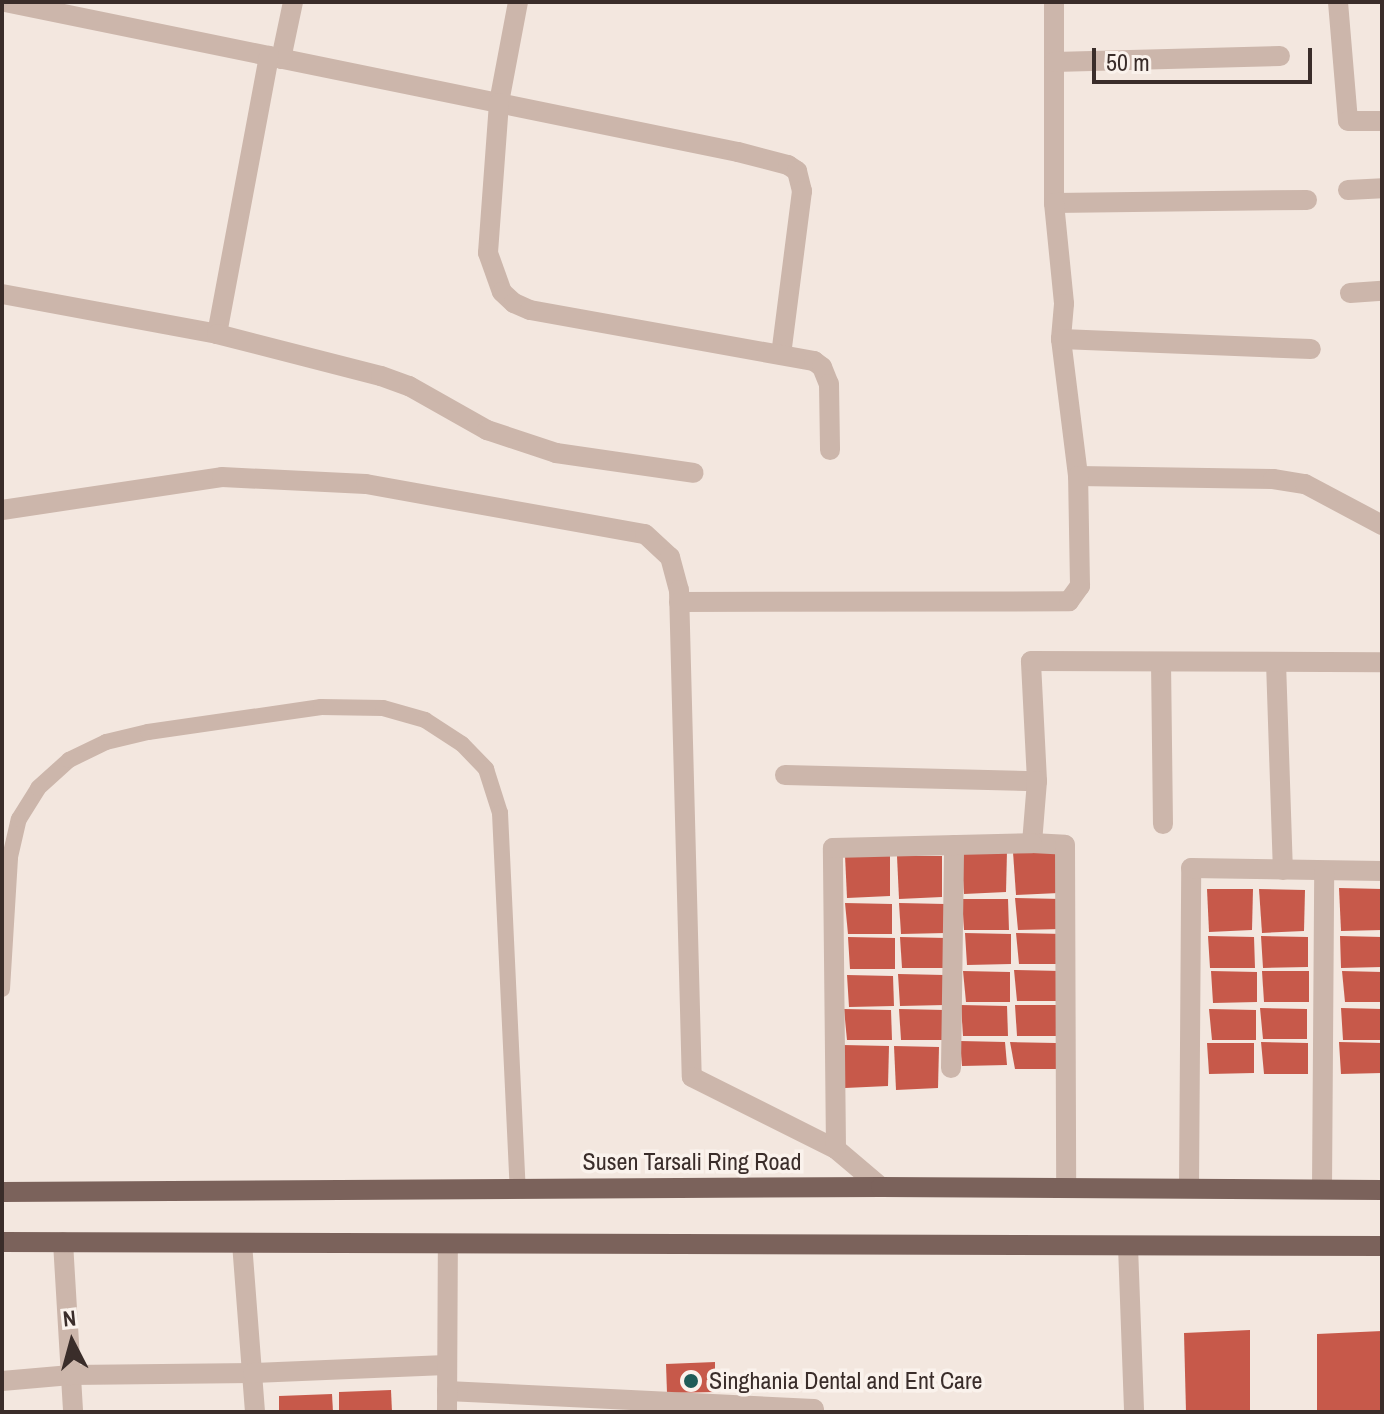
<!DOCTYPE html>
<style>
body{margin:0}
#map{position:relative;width:1384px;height:1414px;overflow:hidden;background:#f3e7df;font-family:"Archivo Narrow",sans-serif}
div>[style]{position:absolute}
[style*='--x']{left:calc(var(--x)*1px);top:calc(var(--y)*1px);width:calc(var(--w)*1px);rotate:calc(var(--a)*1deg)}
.building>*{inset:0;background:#c7594a}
.service>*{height:16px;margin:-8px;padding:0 8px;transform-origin:8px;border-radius:8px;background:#ccb6ab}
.minor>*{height:20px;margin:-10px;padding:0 10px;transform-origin:10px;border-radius:10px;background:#ccb6ab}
.primary>*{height:20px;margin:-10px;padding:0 10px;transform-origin:10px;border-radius:10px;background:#7b625b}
.dots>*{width:22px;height:22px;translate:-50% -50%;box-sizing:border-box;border:4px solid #faf2ec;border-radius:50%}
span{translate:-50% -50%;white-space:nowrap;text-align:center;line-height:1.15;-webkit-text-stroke:7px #faf2ec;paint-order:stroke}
.street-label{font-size:24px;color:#3a2d2a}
.poi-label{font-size:24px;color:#3a2d2a}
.left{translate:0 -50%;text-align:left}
.frame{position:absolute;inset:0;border:4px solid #3a2d2a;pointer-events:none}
.north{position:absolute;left:32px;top:1302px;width:80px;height:80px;-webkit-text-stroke:6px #faf2ec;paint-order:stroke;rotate:354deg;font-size:22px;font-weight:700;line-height:32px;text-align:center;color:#3a2d2a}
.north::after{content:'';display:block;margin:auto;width:28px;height:36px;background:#3a2d2a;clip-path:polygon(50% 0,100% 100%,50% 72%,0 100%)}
.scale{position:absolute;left:1092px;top:48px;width:220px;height:36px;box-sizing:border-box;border:4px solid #3a2d2a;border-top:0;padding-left:10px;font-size:24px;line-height:28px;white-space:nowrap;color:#3a2d2a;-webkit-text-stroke:6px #faf2ec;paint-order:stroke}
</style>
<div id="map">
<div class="building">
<div style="clip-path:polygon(961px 851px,1007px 851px,1006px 892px,964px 894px)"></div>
<div style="clip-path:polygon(1013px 852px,1059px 852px,1059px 893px,1016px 895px)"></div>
<div style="clip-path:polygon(845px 855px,890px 856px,890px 896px,847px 898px)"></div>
<div style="clip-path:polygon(897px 856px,942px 856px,942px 897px,899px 899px)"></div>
<div style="clip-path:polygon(1339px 888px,1382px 889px,1382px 930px,1341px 931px)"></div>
<div style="clip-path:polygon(1207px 889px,1253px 889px,1252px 930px,1209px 932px)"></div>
<div style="clip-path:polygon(1259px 889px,1305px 890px,1304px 931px,1262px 933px)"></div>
<div style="clip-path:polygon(1015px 898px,1061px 899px,1062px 929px,1018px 930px)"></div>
<div style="clip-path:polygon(962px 899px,1008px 899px,1009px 930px,964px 930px)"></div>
<div style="clip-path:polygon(845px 903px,892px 904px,892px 934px,848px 934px)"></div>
<div style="clip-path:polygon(899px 903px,945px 904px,946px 933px,901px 934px)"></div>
<div style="clip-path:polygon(965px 933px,1011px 934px,1011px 964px,967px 965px)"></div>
<div style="clip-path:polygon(1016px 933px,1063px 934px,1063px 964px,1019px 964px)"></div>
<div style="clip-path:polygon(1208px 936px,1254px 937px,1255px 968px,1210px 968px)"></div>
<div style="clip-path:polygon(1261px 936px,1308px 937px,1308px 967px,1263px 968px)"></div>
<div style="clip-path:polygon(1340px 936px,1382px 937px,1382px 967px,1341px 968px)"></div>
<div style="clip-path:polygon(848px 937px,895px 938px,895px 969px,850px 969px)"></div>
<div style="clip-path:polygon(900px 937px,946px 938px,947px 968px,902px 968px)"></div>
<div style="clip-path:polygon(1014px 970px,1061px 971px,1061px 1001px,1017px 1001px)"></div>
<div style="clip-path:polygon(963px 971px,1010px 972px,1010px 1002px,966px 1002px)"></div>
<div style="clip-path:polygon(1211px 971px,1257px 972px,1257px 1002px,1213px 1003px)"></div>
<div style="clip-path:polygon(1262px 971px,1309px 971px,1309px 1002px,1264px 1002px)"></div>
<div style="clip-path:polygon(1342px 971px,1382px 972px,1382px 1002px,1345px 1002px)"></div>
<div style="clip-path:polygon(898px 974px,944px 975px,945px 1005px,900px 1006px)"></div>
<div style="clip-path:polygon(847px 975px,893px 976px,894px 1006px,849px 1007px)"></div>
<div style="clip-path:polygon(961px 1005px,1007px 1006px,1008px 1036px,963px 1036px)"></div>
<div style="clip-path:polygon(1015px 1005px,1062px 1005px,1062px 1036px,1017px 1036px)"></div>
<div style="clip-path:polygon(1260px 1008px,1307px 1009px,1307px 1039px,1263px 1039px)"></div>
<div style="clip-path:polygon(1341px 1008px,1382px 1009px,1382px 1040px,1343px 1040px)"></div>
<div style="clip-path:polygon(844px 1009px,891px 1010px,892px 1040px,847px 1040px)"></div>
<div style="clip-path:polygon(899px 1009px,945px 1010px,946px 1040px,901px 1040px)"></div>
<div style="clip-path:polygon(1209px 1009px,1256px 1010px,1256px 1040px,1212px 1040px)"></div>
<div style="clip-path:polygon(960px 1041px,1005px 1042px,1007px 1065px,962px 1066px)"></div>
<div style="clip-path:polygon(1010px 1042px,1056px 1043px,1057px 1069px,1015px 1069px)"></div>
<div style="clip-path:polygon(1261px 1042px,1308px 1043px,1308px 1074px,1264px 1074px)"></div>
<div style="clip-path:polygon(1339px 1042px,1382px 1043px,1382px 1073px,1341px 1074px)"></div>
<div style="clip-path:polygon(1207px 1043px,1254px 1043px,1254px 1073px,1209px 1074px)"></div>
<div style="clip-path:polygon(843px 1045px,889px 1046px,888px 1086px,845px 1088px)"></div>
<div style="clip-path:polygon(894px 1046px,939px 1047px,938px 1088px,896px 1090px)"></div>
<div style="clip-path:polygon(1250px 1330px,1250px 1412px,1186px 1412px,1184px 1333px)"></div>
<div style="clip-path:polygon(1382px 1331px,1382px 1412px,1317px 1412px,1317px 1334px)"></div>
<div style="clip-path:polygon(715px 1362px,715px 1392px,667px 1393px,666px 1364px)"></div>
<div style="clip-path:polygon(391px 1390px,392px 1412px,339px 1412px,339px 1392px)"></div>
<div style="clip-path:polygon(332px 1394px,333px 1412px,279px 1412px,279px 1396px)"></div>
</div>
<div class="service">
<div style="--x:2;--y:989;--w:132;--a:-86.5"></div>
<div style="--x:10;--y:857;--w:39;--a:-77"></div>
<div style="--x:19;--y:819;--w:36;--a:-58"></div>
<div style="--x:38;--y:788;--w:42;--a:-42.1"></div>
<div style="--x:69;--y:760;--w:41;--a:-25.9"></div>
<div style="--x:106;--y:742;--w:43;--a:-13.4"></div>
<div style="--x:148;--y:732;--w:175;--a:-8.2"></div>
<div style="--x:321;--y:707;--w:62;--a:0.9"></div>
<div style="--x:383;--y:708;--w:44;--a:15.9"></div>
<div style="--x:425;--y:720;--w:44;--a:33"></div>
<div style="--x:462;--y:744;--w:35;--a:46"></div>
<div style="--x:486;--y:769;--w:46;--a:72.3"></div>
<div style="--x:500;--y:813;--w:376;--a:87.3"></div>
</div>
<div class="minor">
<div style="--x:5;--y:2;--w:748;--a:11.57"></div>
<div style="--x:738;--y:152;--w:52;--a:14.6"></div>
<div style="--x:788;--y:165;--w:11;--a:34"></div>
<div style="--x:797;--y:171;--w:21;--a:76"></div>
<div style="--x:802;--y:191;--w:165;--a:97.3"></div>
<div style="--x:518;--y:2;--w:103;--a:100.7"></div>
<div style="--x:499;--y:103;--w:150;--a:94.2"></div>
<div style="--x:488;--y:253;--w:41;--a:70.3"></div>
<div style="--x:502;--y:292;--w:16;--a:43"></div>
<div style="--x:514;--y:303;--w:17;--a:24"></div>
<div style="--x:530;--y:310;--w:289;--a:10.2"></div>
<div style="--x:814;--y:361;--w:10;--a:37"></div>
<div style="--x:822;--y:367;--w:18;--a:68"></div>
<div style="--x:829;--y:384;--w:66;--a:89.1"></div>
<div style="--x:1054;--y:2;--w:201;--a:90"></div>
<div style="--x:1054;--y:203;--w:253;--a:-0.7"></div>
<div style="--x:1338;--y:2;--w:119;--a:85.2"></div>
<div style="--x:1348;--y:121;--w:34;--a:0"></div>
<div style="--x:281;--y:59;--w:58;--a:-78.1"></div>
<div style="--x:1054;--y:62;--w:226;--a:-1.5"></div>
<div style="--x:1348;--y:190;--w:34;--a:-3"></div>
<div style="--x:1054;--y:203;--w:101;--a:84.3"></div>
<div style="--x:1064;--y:304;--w:35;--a:95"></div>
<div style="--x:1061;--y:339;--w:138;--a:82.9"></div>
<div style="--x:1078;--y:476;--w:195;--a:0.9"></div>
<div style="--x:1273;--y:479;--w:32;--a:9"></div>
<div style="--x:1305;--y:484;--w:87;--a:28"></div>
<div style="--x:1350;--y:293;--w:32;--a:-4"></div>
<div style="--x:2;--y:294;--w:219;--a:10.5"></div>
<div style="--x:217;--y:334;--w:283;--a:-79.4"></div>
<div style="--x:217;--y:334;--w:169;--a:14.4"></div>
<div style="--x:381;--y:376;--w:30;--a:20"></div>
<div style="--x:409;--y:386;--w:90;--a:29.4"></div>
<div style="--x:487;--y:430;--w:73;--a:18.4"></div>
<div style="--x:556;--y:453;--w:139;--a:8.2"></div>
<div style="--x:1061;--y:339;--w:250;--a:2.3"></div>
<div style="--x:2;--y:510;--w:222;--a:-8.5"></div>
<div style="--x:222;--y:477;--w:144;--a:2.8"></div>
<div style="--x:366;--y:484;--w:283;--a:10.2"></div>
<div style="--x:645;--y:534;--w:34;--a:43"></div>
<div style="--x:670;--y:557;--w:34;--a:75"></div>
<div style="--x:679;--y:590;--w:487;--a:88.5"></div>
<div style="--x:692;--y:1077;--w:161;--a:26.6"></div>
<div style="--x:836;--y:1149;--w:59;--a:40.2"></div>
<div style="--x:679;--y:602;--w:390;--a:-0.1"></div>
<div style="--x:1069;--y:601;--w:19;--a:-54"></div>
<div style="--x:1080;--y:586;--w:110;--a:-91"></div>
<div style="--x:1161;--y:662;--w:162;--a:89.3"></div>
<div style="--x:1276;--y:662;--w:208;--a:88.1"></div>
<div style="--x:785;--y:775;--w:252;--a:1.4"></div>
<div style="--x:1037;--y:781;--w:120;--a:-92.9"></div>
<div style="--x:1031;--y:661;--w:351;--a:0.2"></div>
<div style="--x:1037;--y:781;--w:62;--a:94.6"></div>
<div style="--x:1032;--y:843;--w:33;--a:3"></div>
<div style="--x:1065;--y:845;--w:342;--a:89.8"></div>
<div style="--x:951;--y:1068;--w:223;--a:-89.2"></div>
<div style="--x:836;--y:1149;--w:301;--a:-90.6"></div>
<div style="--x:833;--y:848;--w:199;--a:-1.4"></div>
<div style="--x:1189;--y:1188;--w:320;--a:-89.6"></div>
<div style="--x:1191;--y:868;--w:191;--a:0.9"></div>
<div style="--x:1322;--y:1189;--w:318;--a:-89.6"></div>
<div style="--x:63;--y:1242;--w:170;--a:86.6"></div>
<div style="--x:242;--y:1243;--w:169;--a:85.6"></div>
<div style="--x:1128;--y:1246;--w:166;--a:87.9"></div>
<div style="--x:2;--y:1381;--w:69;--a:-5"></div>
<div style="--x:71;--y:1375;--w:182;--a:-0.6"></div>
<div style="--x:253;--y:1373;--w:193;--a:-2.4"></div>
<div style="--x:447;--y:1391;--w:367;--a:2.8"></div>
<div style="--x:814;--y:1409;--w:3;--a:90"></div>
<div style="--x:447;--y:1412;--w:168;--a:-89.7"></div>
</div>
<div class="primary">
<div style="--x:2;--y:1192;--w:879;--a:-0.33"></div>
<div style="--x:881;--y:1187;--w:501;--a:0.34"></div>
<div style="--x:2;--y:1242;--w:1380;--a:0.17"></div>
</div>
<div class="dots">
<div style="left:691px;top:1381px;background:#1f5c58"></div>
</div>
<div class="street-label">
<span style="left:692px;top:1162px">Susen Tarsali Ring Road</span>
</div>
<div class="poi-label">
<span class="left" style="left:709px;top:1381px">Singhania Dental and Ent Care</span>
</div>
<div class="frame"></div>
<div class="north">N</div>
<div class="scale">50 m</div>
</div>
